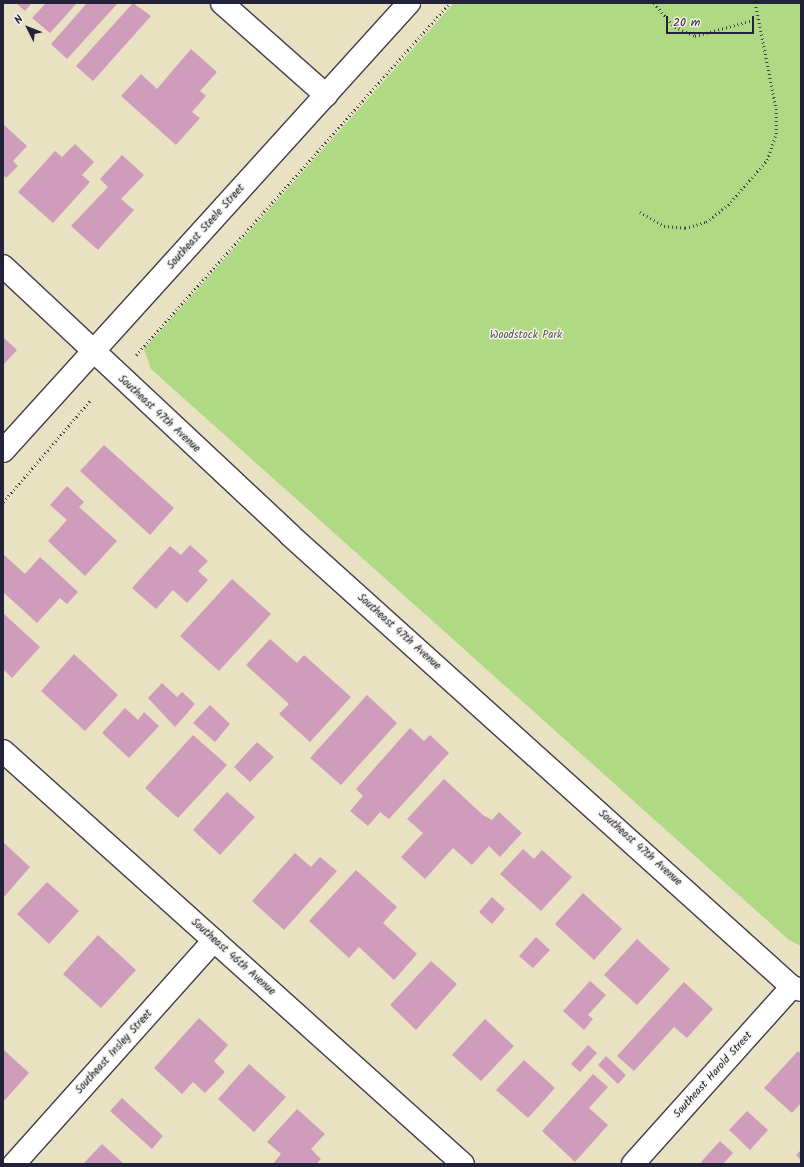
<!DOCTYPE html>
<style>
body{margin:0}
#map{position:relative;width:804px;height:1167px;overflow:hidden;background:#e8e2c2;font-family:Kalam,sans-serif}
div>[style]{position:absolute}
[style*='--x']{left:calc(var(--x)*1px);top:calc(var(--y)*1px);width:calc(var(--w)*1px);rotate:calc(var(--a)*1deg)}
.green>*{inset:0;background:#b0d984}
.building>*{inset:0;background:#d09cbb}
.path>*{height:2.5px;margin-top:-1.25px;transform-origin:0;background:repeating-linear-gradient(90deg,#403f4f 0 1px,transparent 0 4px)}
.roads{filter:drop-shadow(1px 0 #403f4f) drop-shadow(-1px 0 #403f4f) drop-shadow(0 1px #403f4f) drop-shadow(0 -1px #403f4f)}
.minor>*{height:22px;margin:-11px;padding:0 11px;transform-origin:11px;border-radius:11px;background:#fff}
span{translate:-50% -50%;white-space:nowrap;text-align:center;line-height:1.15;-webkit-text-stroke:3px #f7f3e8;paint-order:stroke}
.street-label{font-size:11px;color:#22223b}
.park-label{font-size:11px;color:#4d5951}
.frame{position:absolute;inset:0;border:4px solid #22223b;pointer-events:none}
.north{position:absolute;left:8px;top:8px;width:40px;height:40px;-webkit-text-stroke:3px #f7f3e8;paint-order:stroke;rotate:312deg;font-size:11px;font-weight:700;line-height:16px;text-align:center;color:#22223b}
.north::after{content:'';display:block;margin:auto;width:14px;height:18px;background:#22223b;clip-path:polygon(50% 0,100% 100%,50% 72%,0 100%)}
.scale{position:absolute;left:666px;top:16px;width:88px;height:18px;box-sizing:border-box;border:2px solid #22223b;border-top:0;padding-left:5px;font-size:12px;line-height:14px;white-space:nowrap;color:#22223b;-webkit-text-stroke:3px #f7f3e8;paint-order:stroke}
</style>
<div id="map">
<div class="green">
<div style="clip-path:polygon(454px 3px,801px 3px,801px 946px,789px 940px,151px 369px,144px 349px)"></div>
</div>
<div class="building">
<div style="clip-path:polygon(16px 3px,32px 3px,25px 11px)"></div>
<div style="clip-path:polygon(46px 3px,77px 3px,50px 33px,32px 18px)"></div>
<div style="clip-path:polygon(87px 3px,118px 3px,67px 59px,51px 44px)"></div>
<div style="clip-path:polygon(133px 3px,151px 16px,93px 81px,76px 66px)"></div>
<div style="clip-path:polygon(191px 49px,217px 72px,200px 91px,206px 96px,192px 112px,200px 118px,176px 145px,121px 96px,141px 74px,157px 89px)"></div>
<div style="clip-path:polygon(3px 124px,27px 146px,13px 161px,18px 166px,6px 178px,3px 174px)"></div>
<div style="clip-path:polygon(75px 144px,94px 162px,82px 175px,90px 182px,53px 223px,18px 192px,55px 151px,62px 157px)"></div>
<div style="clip-path:polygon(122px 155px,144px 175px,121px 199px,134px 210px,98px 250px,71px 226px,108px 187px,100px 179px)"></div>
<div style="clip-path:polygon(3px 337px,17px 350px,3px 365px)"></div>
<div style="clip-path:polygon(104px 445px,174px 508px,150px 535px,80px 471px)"></div>
<div style="clip-path:polygon(67px 486px,84px 502px,79px 507px,117px 541px,85px 576px,48px 541px,67px 520px,50px 505px)"></div>
<div style="clip-path:polygon(190px 545px,208px 561px,198px 571px,208px 580px,187px 603px,173px 590px,156px 609px,132px 588px,170px 546px,181px 555px)"></div>
<div style="clip-path:polygon(3px 554px,25px 574px,40px 557px,78px 592px,67px 604px,60px 598px,37px 623px,3px 592px)"></div>
<div style="clip-path:polygon(232px 579px,271px 614px,219px 671px,180px 636px)"></div>
<div style="clip-path:polygon(3px 613px,40px 647px,12px 678px,3px 669px)"></div>
<div style="clip-path:polygon(270px 639px,297px 663px,304px 655px,351px 697px,310px 742px,279px 714px,289px 704px,246px 665px)"></div>
<div style="clip-path:polygon(74px 654px,118px 695px,85px 731px,41px 691px)"></div>
<div style="clip-path:polygon(162px 683px,177px 697px,182px 692px,195px 704px,175px 727px,148px 698px)"></div>
<div style="clip-path:polygon(367px 695px,397px 723px,341px 785px,310px 758px)"></div>
<div style="clip-path:polygon(210px 705px,230px 724px,215px 742px,193px 723px)"></div>
<div style="clip-path:polygon(125px 708px,138px 720px,144px 712px,159px 726px,129px 758px,102px 733px)"></div>
<div style="clip-path:polygon(410px 728px,424px 741px,430px 735px,449px 753px,389px 819px,380px 812px,368px 826px,350px 811px,363px 796px,356px 789px)"></div>
<div style="clip-path:polygon(193px 735px,227px 765px,178px 818px,145px 788px)"></div>
<div style="clip-path:polygon(257px 742px,274px 757px,250px 782px,234px 767px)"></div>
<div style="clip-path:polygon(444px 779px,483px 815px,492px 820px,499px 812px,522px 833px,500px 857px,489px 846px,472px 865px,453px 848px,425px 879px,401px 857px,423px 833px,407px 819px)"></div>
<div style="clip-path:polygon(227px 792px,255px 817px,220px 855px,193px 830px)"></div>
<div style="clip-path:polygon(3px 842px,30px 867px,3px 898px)"></div>
<div style="clip-path:polygon(523px 849px,534px 859px,542px 850px,572px 877px,541px 911px,500px 874px)"></div>
<div style="clip-path:polygon(295px 853px,311px 867px,320px 857px,337px 871px,284px 930px,252px 901px)"></div>
<div style="clip-path:polygon(356px 870px,397px 907px,383px 923px,417px 954px,394px 980px,359px 947px,349px 958px,309px 921px)"></div>
<div style="clip-path:polygon(47px 882px,79px 911px,49px 944px,17px 914px)"></div>
<div style="clip-path:polygon(583px 893px,622px 929px,594px 960px,555px 924px)"></div>
<div style="clip-path:polygon(492px 897px,505px 909px,492px 924px,479px 912px)"></div>
<div style="clip-path:polygon(98px 935px,136px 970px,101px 1008px,63px 974px)"></div>
<div style="clip-path:polygon(536px 937px,550px 950px,533px 968px,519px 956px)"></div>
<div style="clip-path:polygon(637px 939px,670px 969px,637px 1005px,604px 975px)"></div>
<div style="clip-path:polygon(431px 961px,457px 984px,416px 1030px,390px 1005px)"></div>
<div style="clip-path:polygon(590px 981px,606px 995px,588px 1015px,593px 1019px,584px 1030px,563px 1011px)"></div>
<div style="clip-path:polygon(684px 982px,713px 1009px,687px 1038px,674px 1027px,634px 1071px,617px 1056px)"></div>
<div style="clip-path:polygon(199px 1018px,228px 1045px,214px 1061px,225px 1072px,205px 1093px,193px 1082px,182px 1094px,154px 1068px)"></div>
<div style="clip-path:polygon(485px 1019px,514px 1046px,481px 1081px,452px 1055px)"></div>
<div style="clip-path:polygon(588px 1045px,597px 1053px,580px 1072px,571px 1064px)"></div>
<div style="clip-path:polygon(3px 1049px,29px 1073px,3px 1102px)"></div>
<div style="clip-path:polygon(798px 1051px,801px 1054px,801px 1103px,792px 1113px,764px 1088px)"></div>
<div style="clip-path:polygon(606px 1056px,626px 1075px,618px 1084px,598px 1065px)"></div>
<div style="clip-path:polygon(524px 1060px,555px 1088px,528px 1118px,496px 1090px)"></div>
<div style="clip-path:polygon(249px 1064px,286px 1097px,254px 1132px,218px 1099px)"></div>
<div style="clip-path:polygon(593px 1074px,608px 1087px,589px 1108px,608px 1125px,575px 1162px,542px 1131px)"></div>
<div style="clip-path:polygon(122px 1098px,163px 1136px,152px 1149px,110px 1111px)"></div>
<div style="clip-path:polygon(297px 1109px,325px 1134px,311px 1149px,321px 1159px,316px 1164px,273px 1164px,281px 1154px,267px 1142px)"></div>
<div style="clip-path:polygon(747px 1111px,768px 1130px,750px 1150px,729px 1130px)"></div>
<div style="clip-path:polygon(720px 1141px,733px 1153px,723px 1164px,703px 1164px,701px 1162px)"></div>
<div style="clip-path:polygon(102px 1144px,124px 1164px,83px 1164px)"></div>
<div style="clip-path:polygon(801px 1150px,801px 1160px,796px 1155px)"></div>
</div>
<div class="path">
<div style="--x:654;--y:3;--w:32;--a:49"></div>
<div style="--x:675;--y:27;--w:22;--a:24"></div>
<div style="--x:695;--y:36;--w:64;--a:-15.3"></div>
<div style="--x:640;--y:212;--w:28;--a:30"></div>
<div style="--x:664;--y:226;--w:21;--a:5"></div>
<div style="--x:685;--y:228;--w:22;--a:-16"></div>
<div style="--x:706;--y:222;--w:28;--a:-38"></div>
<div style="--x:728;--y:205;--w:60;--a:-49.1"></div>
<div style="--x:767;--y:160;--w:28;--a:-71"></div>
<div style="--x:776;--y:134;--w:24;--a:-90"></div>
<div style="--x:776;--y:110;--w:109;--a:-101.1"></div>
<div style="--x:136;--y:355;--w:472;--a:-48.3"></div>
<div style="--x:3;--y:502;--w:133;--a:-49.3"></div>
</div>
<div class="roads">
<div class="minor">
<div style="--x:222;--y:3;--w:139;--a:41.5"></div>
<div style="--x:3;--y:266;--w:393;--a:43.1"></div>
<div style="--x:290;--y:535;--w:676;--a:42"></div>
<div style="--x:792;--y:987;--w:9;--a:18"></div>
<div style="--x:3;--y:451;--w:605;--a:-47.82"></div>
<div style="--x:3;--y:751;--w:618;--a:41.92"></div>
<div style="--x:14;--y:1164;--w:300;--a:-48.2"></div>
<div style="--x:633;--y:1164;--w:238;--a:-48.1"></div>
</div>
</div>
<div class="street-label">
<span style="left:206px;top:227px;rotate:-48deg">Southeast Steele Street</span>
<span style="left:159px;top:414px;rotate:43deg">Southeast 47th Avenue</span>
<span style="left:399px;top:632px;rotate:42deg">Southeast 47th Avenue</span>
<span style="left:640px;top:848px;rotate:42deg">Southeast 47th Avenue</span>
<span style="left:233px;top:957px;rotate:42deg">Southeast 46th Avenue</span>
<span style="left:114px;top:1052px;rotate:-48deg">Southeast Insley Street</span>
<span style="left:713px;top:1075px;rotate:-48deg">Southeast Harold Street</span>
</div>
<div class="park-label">
<span style="left:526px;top:335px">Woodstock Park</span>
</div>
<div class="frame"></div>
<div class="north">N</div>
<div class="scale">20 m</div>
</div>
